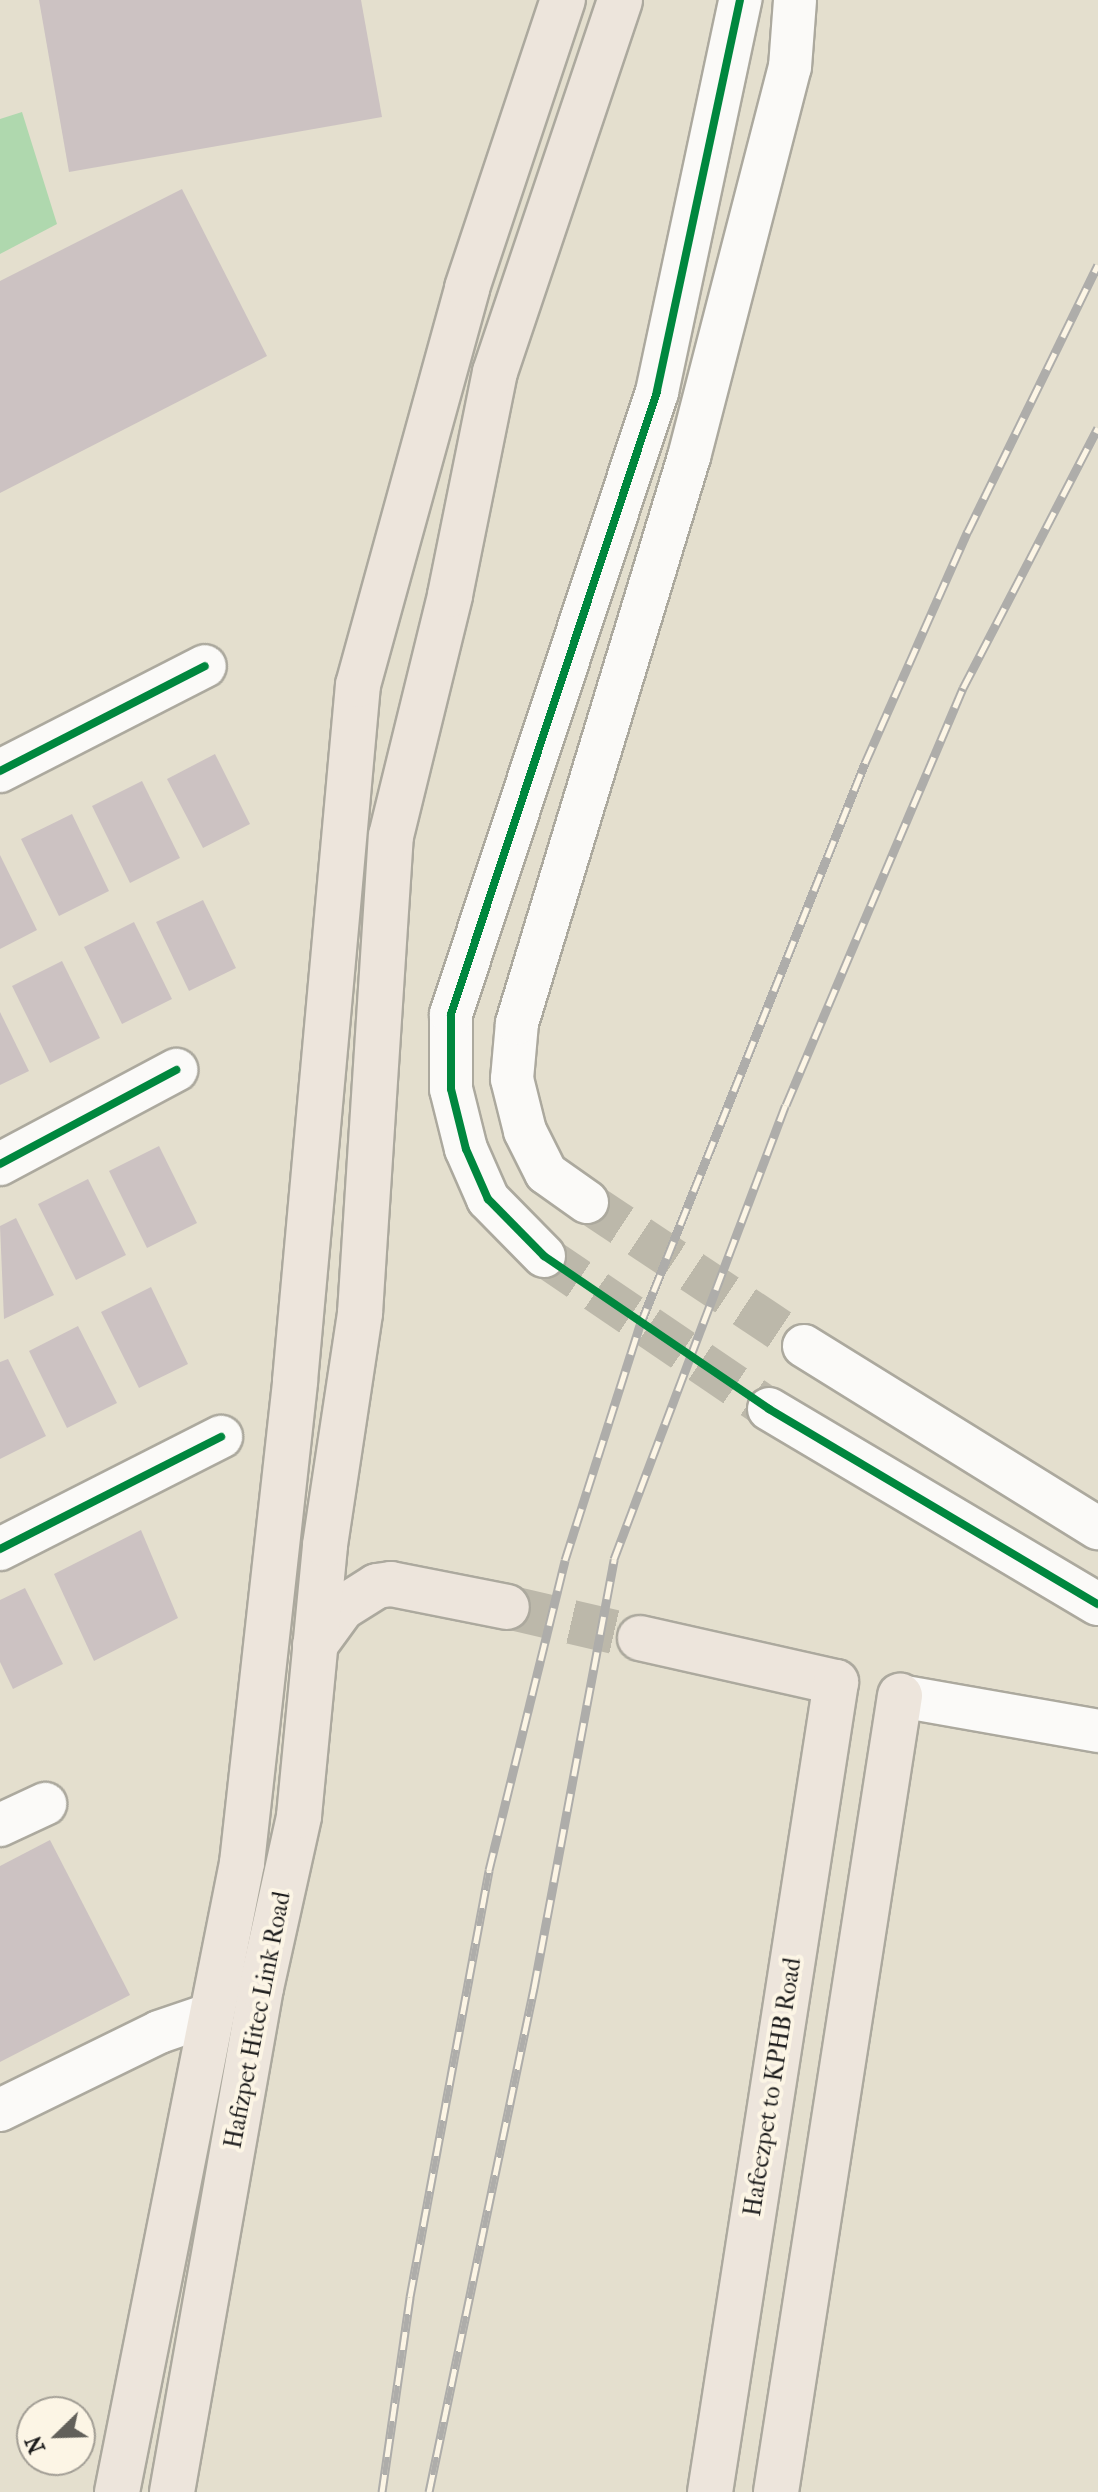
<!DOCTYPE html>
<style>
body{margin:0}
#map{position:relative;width:1098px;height:2492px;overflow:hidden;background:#e4dfce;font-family:"IM FELL French Canon",serif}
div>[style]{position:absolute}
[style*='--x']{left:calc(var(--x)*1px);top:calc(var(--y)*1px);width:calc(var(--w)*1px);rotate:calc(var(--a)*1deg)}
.green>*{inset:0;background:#afd8ae}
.building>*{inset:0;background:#ccc2c2}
.minor-tunnel>*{height:42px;margin-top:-21px;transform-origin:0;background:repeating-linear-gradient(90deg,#bcb8aa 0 42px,transparent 0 63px)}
.major-tunnel>*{height:44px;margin-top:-22px;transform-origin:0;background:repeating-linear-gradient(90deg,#bcb8aa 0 44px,transparent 0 66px)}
.roads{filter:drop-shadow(2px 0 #aca99e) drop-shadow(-2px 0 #aca99e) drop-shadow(0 2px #aca99e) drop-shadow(0 -2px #aca99e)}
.minor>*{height:42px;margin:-21px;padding:0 21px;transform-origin:21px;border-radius:21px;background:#fbfaf8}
.major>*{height:44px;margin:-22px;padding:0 22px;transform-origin:22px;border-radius:22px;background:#ede5dc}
.rail>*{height:9px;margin-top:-4.5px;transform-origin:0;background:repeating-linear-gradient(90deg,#fcf5e5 0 18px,#aeadaa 0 36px);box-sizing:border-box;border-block:2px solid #aeadaa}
.cycleway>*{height:8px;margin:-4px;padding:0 4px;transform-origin:4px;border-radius:4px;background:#00873e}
span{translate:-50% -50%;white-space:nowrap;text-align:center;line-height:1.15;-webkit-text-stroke:8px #fcf5e5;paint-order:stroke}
.street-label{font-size:24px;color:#1c1c1c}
.north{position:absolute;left:16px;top:2396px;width:80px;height:80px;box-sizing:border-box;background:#fcf5e5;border:2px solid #a29e95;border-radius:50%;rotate:247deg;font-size:22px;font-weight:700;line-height:32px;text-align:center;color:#1c1c1c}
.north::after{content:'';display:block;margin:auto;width:28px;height:36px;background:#62605a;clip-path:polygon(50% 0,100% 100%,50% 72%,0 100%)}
</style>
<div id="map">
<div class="green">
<div style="clip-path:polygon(22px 112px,57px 224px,0 254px,0 119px)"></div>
</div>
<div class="building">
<div style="clip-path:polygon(39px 0,361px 0,382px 117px,69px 172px)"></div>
<div style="clip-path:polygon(182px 189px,267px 356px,0 493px,0 281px)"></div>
<div style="clip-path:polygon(215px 754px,250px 824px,203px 848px,167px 779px)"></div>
<div style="clip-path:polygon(142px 781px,180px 858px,130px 883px,92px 806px)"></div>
<div style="clip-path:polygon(72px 814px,109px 891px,59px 916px,21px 839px)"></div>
<div style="clip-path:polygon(0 855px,37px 930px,0 949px)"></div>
<div style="clip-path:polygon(203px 900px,236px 968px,189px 991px,156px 922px)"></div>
<div style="clip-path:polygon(134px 922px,172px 999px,122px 1024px,84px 947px)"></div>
<div style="clip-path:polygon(62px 961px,100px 1038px,50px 1063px,12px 986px)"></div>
<div style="clip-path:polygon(0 1012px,29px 1071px,0 1085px)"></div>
<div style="clip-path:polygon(159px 1146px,197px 1223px,147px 1248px,109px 1171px)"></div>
<div style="clip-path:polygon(88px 1179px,126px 1255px,76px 1280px,38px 1204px)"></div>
<div style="clip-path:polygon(16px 1218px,54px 1295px,4px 1319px,0 1226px)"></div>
<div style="clip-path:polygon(151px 1287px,188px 1364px,139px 1388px,101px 1312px)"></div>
<div style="clip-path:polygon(78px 1326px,117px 1403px,67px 1428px,29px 1351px)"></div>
<div style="clip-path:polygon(8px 1359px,46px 1436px,0 1459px,0 1362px)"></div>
<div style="clip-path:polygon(141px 1530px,178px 1618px,94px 1661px,54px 1574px)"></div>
<div style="clip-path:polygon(25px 1588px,63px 1664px,13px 1689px,0 1662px,0 1600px)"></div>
<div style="clip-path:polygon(50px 1840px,130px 1995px,0 2062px,0 1866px)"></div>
</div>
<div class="minor-tunnel">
<div style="--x:587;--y:1202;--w:260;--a:33.6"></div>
<div style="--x:544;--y:1256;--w:272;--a:34.2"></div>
</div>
<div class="major-tunnel">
<div style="--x:507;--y:1607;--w:137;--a:13.1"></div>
</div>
<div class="roads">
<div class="minor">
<div style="--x:0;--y:771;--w:230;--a:-27.1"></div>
<div style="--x:0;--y:1164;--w:200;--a:-28.1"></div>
<div style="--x:587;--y:1202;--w:50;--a:-144.7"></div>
<div style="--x:546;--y:1173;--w:47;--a:-116.6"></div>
<div style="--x:525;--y:1131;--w:54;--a:-104"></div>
<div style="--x:512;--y:1079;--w:56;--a:-84.9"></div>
<div style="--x:517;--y:1023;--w:592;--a:-73.1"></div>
<div style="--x:689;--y:457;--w:403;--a:-75.5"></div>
<div style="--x:790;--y:67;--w:67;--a:-85.7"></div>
<div style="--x:544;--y:1256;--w:80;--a:-134.5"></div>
<div style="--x:488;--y:1199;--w:55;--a:-113.7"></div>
<div style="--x:466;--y:1149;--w:62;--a:-104"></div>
<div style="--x:451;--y:1089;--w:75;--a:-90"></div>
<div style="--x:451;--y:1014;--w:655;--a:-71.68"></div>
<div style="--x:657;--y:392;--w:401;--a:-78"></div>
<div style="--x:804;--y:1346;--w:346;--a:31.8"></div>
<div style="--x:769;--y:1409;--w:382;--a:30.7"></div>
<div style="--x:0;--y:1549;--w:248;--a:-26.9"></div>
<div style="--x:900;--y:1696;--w:201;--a:10"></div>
<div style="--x:0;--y:1825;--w:50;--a:-25"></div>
<div style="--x:0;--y:2110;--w:177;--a:-26.1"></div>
<div style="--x:159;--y:2032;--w:56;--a:-18.8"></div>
</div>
<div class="major">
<div style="--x:640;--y:1638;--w:201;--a:12.7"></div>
<div style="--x:836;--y:1682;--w:820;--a:98.84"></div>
<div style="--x:315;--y:1645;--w:46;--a:-53.9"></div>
<div style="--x:342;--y:1608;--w:41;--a:-32.2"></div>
<div style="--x:377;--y:1586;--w:14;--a:-8"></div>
<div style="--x:391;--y:1584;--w:118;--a:11.2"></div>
<div style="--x:117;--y:2492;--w:641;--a:-78.76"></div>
<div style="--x:242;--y:1863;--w:485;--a:-83.7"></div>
<div style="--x:295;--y:1381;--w:699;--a:-84.83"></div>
<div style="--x:358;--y:685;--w:412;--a:-74.6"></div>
<div style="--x:467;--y:288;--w:304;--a:-71.6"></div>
<div style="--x:172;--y:2492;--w:512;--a:-79.99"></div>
<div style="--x:261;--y:1988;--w:176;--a:-77.5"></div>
<div style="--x:299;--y:1816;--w:272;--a:-84.5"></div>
<div style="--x:325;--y:1545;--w:235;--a:-81.4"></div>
<div style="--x:360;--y:1313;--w:478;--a:-86.3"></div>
<div style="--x:391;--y:836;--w:248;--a:-76.2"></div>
<div style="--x:450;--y:595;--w:227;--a:-78.6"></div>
<div style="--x:495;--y:372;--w:392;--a:-71.4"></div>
<div style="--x:776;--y:2492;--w:806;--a:-81.15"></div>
</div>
</div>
<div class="rail">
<div style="--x:382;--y:2492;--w:197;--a:-81.8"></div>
<div style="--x:410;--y:2297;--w:434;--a:-79.5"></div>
<div style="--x:489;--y:1870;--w:319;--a:-76.2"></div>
<div style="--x:565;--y:1560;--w:247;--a:-72.3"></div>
<div style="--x:640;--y:1325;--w:605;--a:-68.18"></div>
<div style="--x:865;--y:763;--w:254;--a:-66.1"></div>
<div style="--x:968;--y:531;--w:296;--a:-64"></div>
<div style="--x:429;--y:2492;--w:515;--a:-78.23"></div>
<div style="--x:534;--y:1988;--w:436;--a:-79.4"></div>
<div style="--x:614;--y:1559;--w:485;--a:-69.3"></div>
<div style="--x:786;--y:1105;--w:453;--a:-67"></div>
<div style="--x:963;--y:688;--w:293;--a:-62.6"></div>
</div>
<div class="cycleway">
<div style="--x:740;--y:0;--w:401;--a:102"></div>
<div style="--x:657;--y:392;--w:655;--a:108.32"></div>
<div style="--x:451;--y:1014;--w:75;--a:90"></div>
<div style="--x:451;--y:1089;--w:62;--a:76"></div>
<div style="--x:466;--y:1149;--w:55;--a:66.3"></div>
<div style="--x:488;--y:1199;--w:80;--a:45.5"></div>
<div style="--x:544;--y:1256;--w:272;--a:34.2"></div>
<div style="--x:769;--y:1409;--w:382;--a:30.7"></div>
<div style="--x:0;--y:771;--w:230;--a:-27.1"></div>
<div style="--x:0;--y:1164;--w:200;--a:-28.1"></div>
<div style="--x:0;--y:1549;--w:248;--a:-26.9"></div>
</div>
<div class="street-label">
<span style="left:258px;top:2020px;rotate:-79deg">Hafizpet Hitec Link Road</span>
<span style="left:773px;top:2087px;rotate:-81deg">Hafeezpet to KPHB Road</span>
</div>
<div class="north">N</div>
</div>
